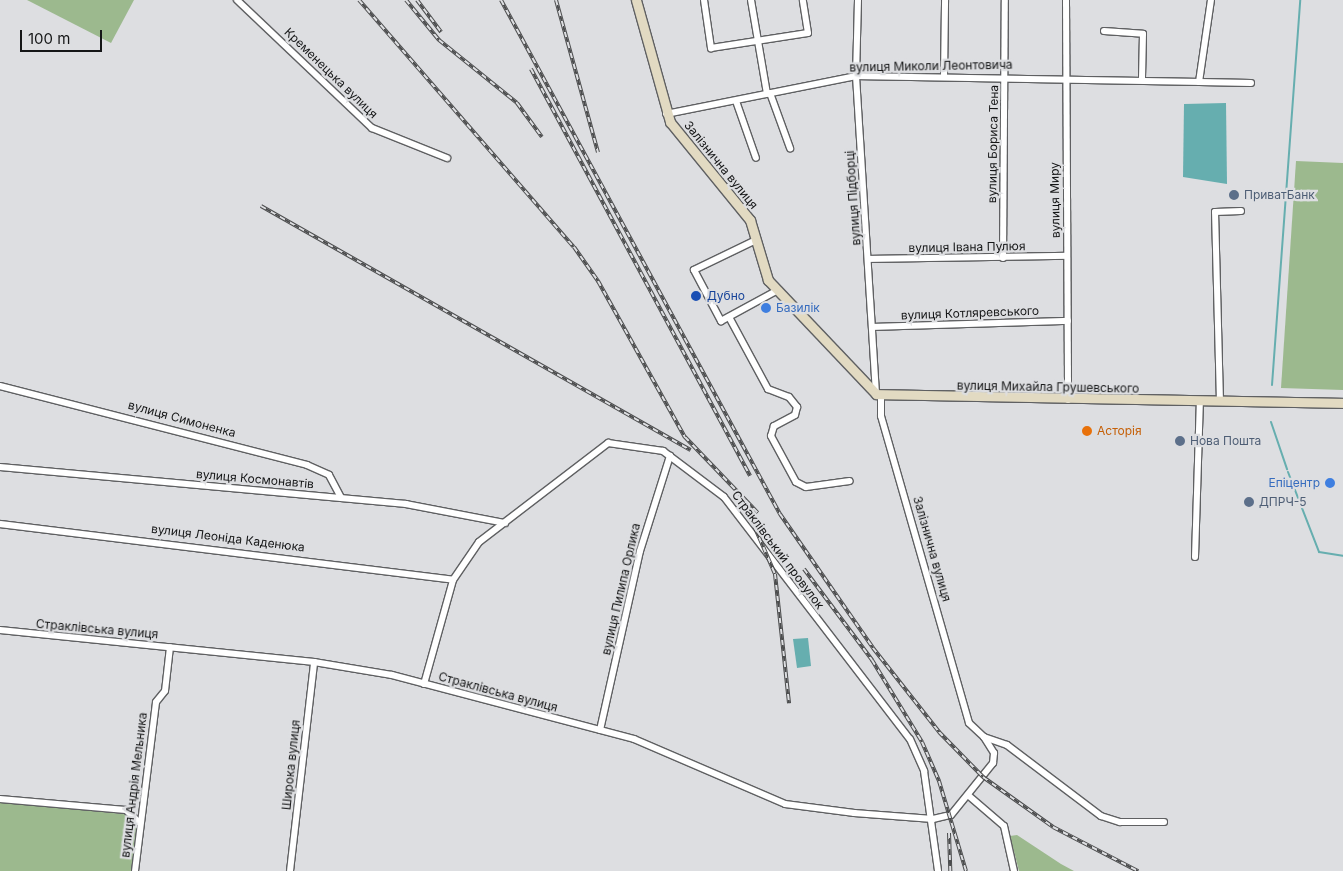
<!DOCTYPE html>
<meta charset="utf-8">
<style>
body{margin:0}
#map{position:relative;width:1343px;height:871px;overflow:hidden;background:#dddee1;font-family:Inter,sans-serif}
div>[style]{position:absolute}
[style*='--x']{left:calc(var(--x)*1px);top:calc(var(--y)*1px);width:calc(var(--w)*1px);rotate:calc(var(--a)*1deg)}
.green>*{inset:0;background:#9cb98e}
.water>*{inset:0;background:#66aeaf}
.stream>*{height:2px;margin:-1px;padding:0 1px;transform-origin:1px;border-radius:1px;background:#66aeaf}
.roads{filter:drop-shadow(1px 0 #5f6062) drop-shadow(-1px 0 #5f6062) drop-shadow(0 1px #5f6062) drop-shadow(0 -1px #5f6062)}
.street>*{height:6px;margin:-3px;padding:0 3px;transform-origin:3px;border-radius:3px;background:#fff}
.secondary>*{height:9px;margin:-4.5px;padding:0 4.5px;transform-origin:4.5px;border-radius:4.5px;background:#e2dac2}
.rail>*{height:4px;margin-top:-2px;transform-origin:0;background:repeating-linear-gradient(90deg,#dddee1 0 5.5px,#4b4c4d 0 11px);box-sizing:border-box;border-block:1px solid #4b4c4d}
.dots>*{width:14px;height:14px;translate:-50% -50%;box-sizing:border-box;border:2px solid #dddee1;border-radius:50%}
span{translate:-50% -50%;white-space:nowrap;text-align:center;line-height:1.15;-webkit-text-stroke:4.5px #dddee1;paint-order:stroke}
.street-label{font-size:12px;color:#151617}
.service-label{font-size:12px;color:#4e5e75}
.left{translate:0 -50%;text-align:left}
.transit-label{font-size:12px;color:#164399}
.shop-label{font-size:12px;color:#366cbe}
.right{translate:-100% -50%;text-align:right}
.food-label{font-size:12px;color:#c56008}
.scale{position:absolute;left:20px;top:30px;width:82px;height:22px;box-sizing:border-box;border:2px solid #151617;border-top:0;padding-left:6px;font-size:15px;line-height:18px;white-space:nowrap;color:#151617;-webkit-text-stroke:4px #dddee1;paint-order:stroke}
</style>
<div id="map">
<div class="green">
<div style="clip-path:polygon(27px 0,134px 0,111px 43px)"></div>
<div style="clip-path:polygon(1296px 161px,1343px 163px,1343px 390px,1281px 388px)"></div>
<div style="clip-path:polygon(0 802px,133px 815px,137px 824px,131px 871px,0 871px)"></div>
<div style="clip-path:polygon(1017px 835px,1061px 864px,1074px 871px,1019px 871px,1010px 836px)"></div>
</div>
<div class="water">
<div style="clip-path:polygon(1226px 103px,1227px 184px,1183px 177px,1184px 104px)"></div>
<div style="clip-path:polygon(808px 638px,811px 666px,797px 668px,793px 639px)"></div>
</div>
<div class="stream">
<div style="--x:1272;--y:385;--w:386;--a:-85.8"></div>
<div style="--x:1271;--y:422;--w:50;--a:71.2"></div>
<div style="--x:1288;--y:472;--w:86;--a:68.8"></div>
<div style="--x:1319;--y:552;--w:24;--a:9"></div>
</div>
<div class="roads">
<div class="street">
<div style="--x:237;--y:0;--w:186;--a:43.5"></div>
<div style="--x:372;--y:128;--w:81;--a:21.8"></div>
<div style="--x:704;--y:0;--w:49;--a:81.7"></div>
<div style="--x:711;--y:48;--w:98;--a:-8.8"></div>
<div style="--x:808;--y:33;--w:33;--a:-99"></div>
<div style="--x:751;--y:0;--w:95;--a:80.3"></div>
<div style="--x:858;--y:0;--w:76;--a:91.5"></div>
<div style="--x:856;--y:76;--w:319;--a:86.4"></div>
<div style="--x:1066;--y:0;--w:400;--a:89.7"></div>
<div style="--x:1104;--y:31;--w:39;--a:4"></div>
<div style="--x:1143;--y:34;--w:45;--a:91.3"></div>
<div style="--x:944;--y:76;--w:76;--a:-89.2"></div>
<div style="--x:1199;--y:82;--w:52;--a:1.1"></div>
<div style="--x:770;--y:93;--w:59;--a:70"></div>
<div style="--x:736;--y:101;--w:60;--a:70.7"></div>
<div style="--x:666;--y:114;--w:194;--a:-11.3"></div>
<div style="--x:856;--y:76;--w:343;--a:1"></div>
<div style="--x:1199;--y:82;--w:83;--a:-81.7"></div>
<div style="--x:756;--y:240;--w:69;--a:154.2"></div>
<div style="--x:694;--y:270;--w:58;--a:62.1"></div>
<div style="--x:721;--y:321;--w:63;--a:-28.6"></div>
<div style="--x:1003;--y:258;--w:258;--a:-89.6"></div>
<div style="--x:868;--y:259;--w:199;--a:-0.9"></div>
<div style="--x:729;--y:317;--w:82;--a:61.6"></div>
<div style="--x:768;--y:389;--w:22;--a:21"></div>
<div style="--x:789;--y:397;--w:13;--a:51"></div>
<div style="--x:797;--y:407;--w:8;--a:104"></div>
<div style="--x:795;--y:415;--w:24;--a:152"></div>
<div style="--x:774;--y:426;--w:10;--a:107"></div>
<div style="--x:771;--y:436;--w:52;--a:61.5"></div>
<div style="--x:796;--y:482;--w:11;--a:27"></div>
<div style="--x:806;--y:487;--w:44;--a:-7.8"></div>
<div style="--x:874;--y:327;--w:194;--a:-1.8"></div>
<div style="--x:0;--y:386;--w:317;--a:14.4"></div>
<div style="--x:307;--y:465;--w:24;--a:24"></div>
<div style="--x:329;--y:475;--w:26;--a:62"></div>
<div style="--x:881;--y:396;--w:20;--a:90"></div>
<div style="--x:881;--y:416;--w:319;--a:74"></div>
<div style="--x:969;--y:723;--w:21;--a:43"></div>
<div style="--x:984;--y:737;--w:24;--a:19"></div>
<div style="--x:1007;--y:745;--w:118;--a:37.1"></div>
<div style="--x:1101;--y:816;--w:20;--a:18"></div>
<div style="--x:1120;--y:822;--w:44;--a:0"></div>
<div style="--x:1220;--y:402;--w:190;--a:-91.5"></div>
<div style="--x:1215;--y:212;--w:26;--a:-2"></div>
<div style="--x:0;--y:467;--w:408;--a:5.2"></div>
<div style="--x:406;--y:504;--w:101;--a:10.9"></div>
<div style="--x:0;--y:524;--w:456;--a:7"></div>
<div style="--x:1195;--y:557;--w:155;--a:-88.2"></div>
<div style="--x:0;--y:630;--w:316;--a:5.8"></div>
<div style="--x:314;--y:662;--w:79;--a:9.5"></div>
<div style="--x:392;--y:675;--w:250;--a:14.8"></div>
<div style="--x:634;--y:739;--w:164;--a:23.3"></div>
<div style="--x:785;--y:804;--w:70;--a:7.4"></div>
<div style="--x:854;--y:813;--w:79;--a:4.3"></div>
<div style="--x:933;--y:819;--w:18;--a:-13"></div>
<div style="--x:951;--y:815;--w:67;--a:-51.1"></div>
<div style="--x:993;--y:763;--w:10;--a:-84"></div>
<div style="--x:994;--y:753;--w:19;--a:-122"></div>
<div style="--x:424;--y:684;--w:108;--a:-74.4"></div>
<div style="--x:453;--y:580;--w:46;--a:-55.6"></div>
<div style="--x:479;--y:542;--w:163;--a:-37.5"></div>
<div style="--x:608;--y:443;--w:56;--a:8.3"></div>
<div style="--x:663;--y:451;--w:76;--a:37"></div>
<div style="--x:724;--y:497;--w:305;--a:52.5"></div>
<div style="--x:910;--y:739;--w:35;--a:66"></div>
<div style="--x:924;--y:771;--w:101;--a:82"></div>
<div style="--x:600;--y:730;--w:183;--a:-77.4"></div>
<div style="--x:640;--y:551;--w:100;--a:-72.5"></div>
<div style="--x:969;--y:796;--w:46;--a:40.6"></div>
<div style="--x:1004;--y:826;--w:46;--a:77.5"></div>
<div style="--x:0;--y:799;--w:126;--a:5"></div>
<div style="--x:126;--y:810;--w:19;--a:43"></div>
<div style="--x:135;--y:871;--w:170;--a:-82.9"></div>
<div style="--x:156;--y:702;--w:14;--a:-51"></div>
<div style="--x:165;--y:691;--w:44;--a:-83.5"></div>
<div style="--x:290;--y:871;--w:210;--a:-83.4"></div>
</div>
<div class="secondary">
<div style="--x:636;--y:0;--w:127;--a:74.4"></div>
<div style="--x:670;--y:122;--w:127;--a:50.8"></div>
<div style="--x:750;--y:220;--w:63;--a:73.3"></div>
<div style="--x:768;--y:280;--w:157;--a:46.5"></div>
<div style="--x:876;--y:394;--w:467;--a:1.1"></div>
</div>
</div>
<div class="rail">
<div style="--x:359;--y:0;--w:327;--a:49"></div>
<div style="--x:574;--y:247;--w:42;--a:54.8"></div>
<div style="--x:598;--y:281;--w:179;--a:60.9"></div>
<div style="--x:685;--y:437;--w:105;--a:46.2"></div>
<div style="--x:406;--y:0;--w:52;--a:50.5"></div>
<div style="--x:439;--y:40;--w:100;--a:38.9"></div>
<div style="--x:517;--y:103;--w:42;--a:53.7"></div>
<div style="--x:417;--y:0;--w:40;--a:53"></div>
<div style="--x:501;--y:0;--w:585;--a:61.51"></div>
<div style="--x:780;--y:514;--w:163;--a:55.2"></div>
<div style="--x:873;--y:648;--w:107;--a:51.8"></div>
<div style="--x:939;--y:732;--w:63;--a:45.6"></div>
<div style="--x:983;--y:777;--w:86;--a:35.5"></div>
<div style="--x:1053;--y:827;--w:96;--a:27.4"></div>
<div style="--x:556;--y:0;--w:158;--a:74.6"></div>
<div style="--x:531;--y:69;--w:462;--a:61.7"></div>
<div style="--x:261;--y:206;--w:494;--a:29.6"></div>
<div style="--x:746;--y:507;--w:73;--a:66.6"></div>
<div style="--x:775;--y:574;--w:130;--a:83.8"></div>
<div style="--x:804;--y:569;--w:114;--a:53.2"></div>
<div style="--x:872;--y:660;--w:96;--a:58.6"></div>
<div style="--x:922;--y:742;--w:43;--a:66.4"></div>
<div style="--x:939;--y:781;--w:94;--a:73.3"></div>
<div style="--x:949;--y:833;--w:38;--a:88"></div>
</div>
<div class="dots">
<div style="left:1234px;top:195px;background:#5c6f8a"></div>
<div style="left:696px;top:296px;background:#1a4fb4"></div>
<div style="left:766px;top:308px;background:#3f7fe0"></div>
<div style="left:1087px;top:431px;background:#e8710a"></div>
<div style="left:1180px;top:441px;background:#5c6f8a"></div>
<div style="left:1330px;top:483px;background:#3f7fe0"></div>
<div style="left:1249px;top:502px;background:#5c6f8a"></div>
</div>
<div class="street-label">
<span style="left:931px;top:66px;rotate:-1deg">вулиця Миколи Леонтовича</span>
<span style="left:331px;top:73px;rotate:44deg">Кременецька вулиця</span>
<span style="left:993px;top:144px;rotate:-89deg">вулиця Бориса Тена</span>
<span style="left:721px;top:165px;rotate:51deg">Залізнична вулиця</span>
<span style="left:853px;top:198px;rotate:-94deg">вулиця Підборці</span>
<span style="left:1055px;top:200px;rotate:-91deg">вулиця Миру</span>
<span style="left:967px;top:247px;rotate:-1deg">вулиця Івана Пулюя</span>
<span style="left:970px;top:313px;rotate:-2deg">вулиця Котляревського</span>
<span style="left:1048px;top:387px;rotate:1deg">вулиця Михайла Грушевського</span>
<span style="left:182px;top:419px;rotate:15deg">вулиця Симоненка</span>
<span style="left:255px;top:479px;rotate:5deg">вулиця Космонавтів</span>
<span style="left:228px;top:538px;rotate:7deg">вулиця Леоніда Каденюка</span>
<span style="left:932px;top:549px;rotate:74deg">Залізнична вулиця</span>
<span style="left:778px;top:550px;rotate:53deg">Страклівський провулок</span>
<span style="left:621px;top:589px;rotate:-77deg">вулиця Пилипа Орлика</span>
<span style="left:97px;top:629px;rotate:5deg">Страклівська вулиця</span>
<span style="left:498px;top:692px;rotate:15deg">Страклівська вулиця</span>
<span style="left:291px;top:765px;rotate:-84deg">Широка вулиця</span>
<span style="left:134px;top:785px;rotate:-83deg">вулиця Андрія Мельника</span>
</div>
<div class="service-label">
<span class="left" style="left:1244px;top:195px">ПриватБанк</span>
<span class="left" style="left:1190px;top:441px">Нова Пошта</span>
<span class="left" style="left:1259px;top:502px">ДПРЧ-5</span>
</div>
<div class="transit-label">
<span class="left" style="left:707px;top:296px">Дубно</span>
</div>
<div class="shop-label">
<span class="left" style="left:776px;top:308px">Базилік</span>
<span class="right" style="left:1320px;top:483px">Епіцентр</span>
</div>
<div class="food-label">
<span class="left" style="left:1097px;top:431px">Асторія</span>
</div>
<div class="scale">100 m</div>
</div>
